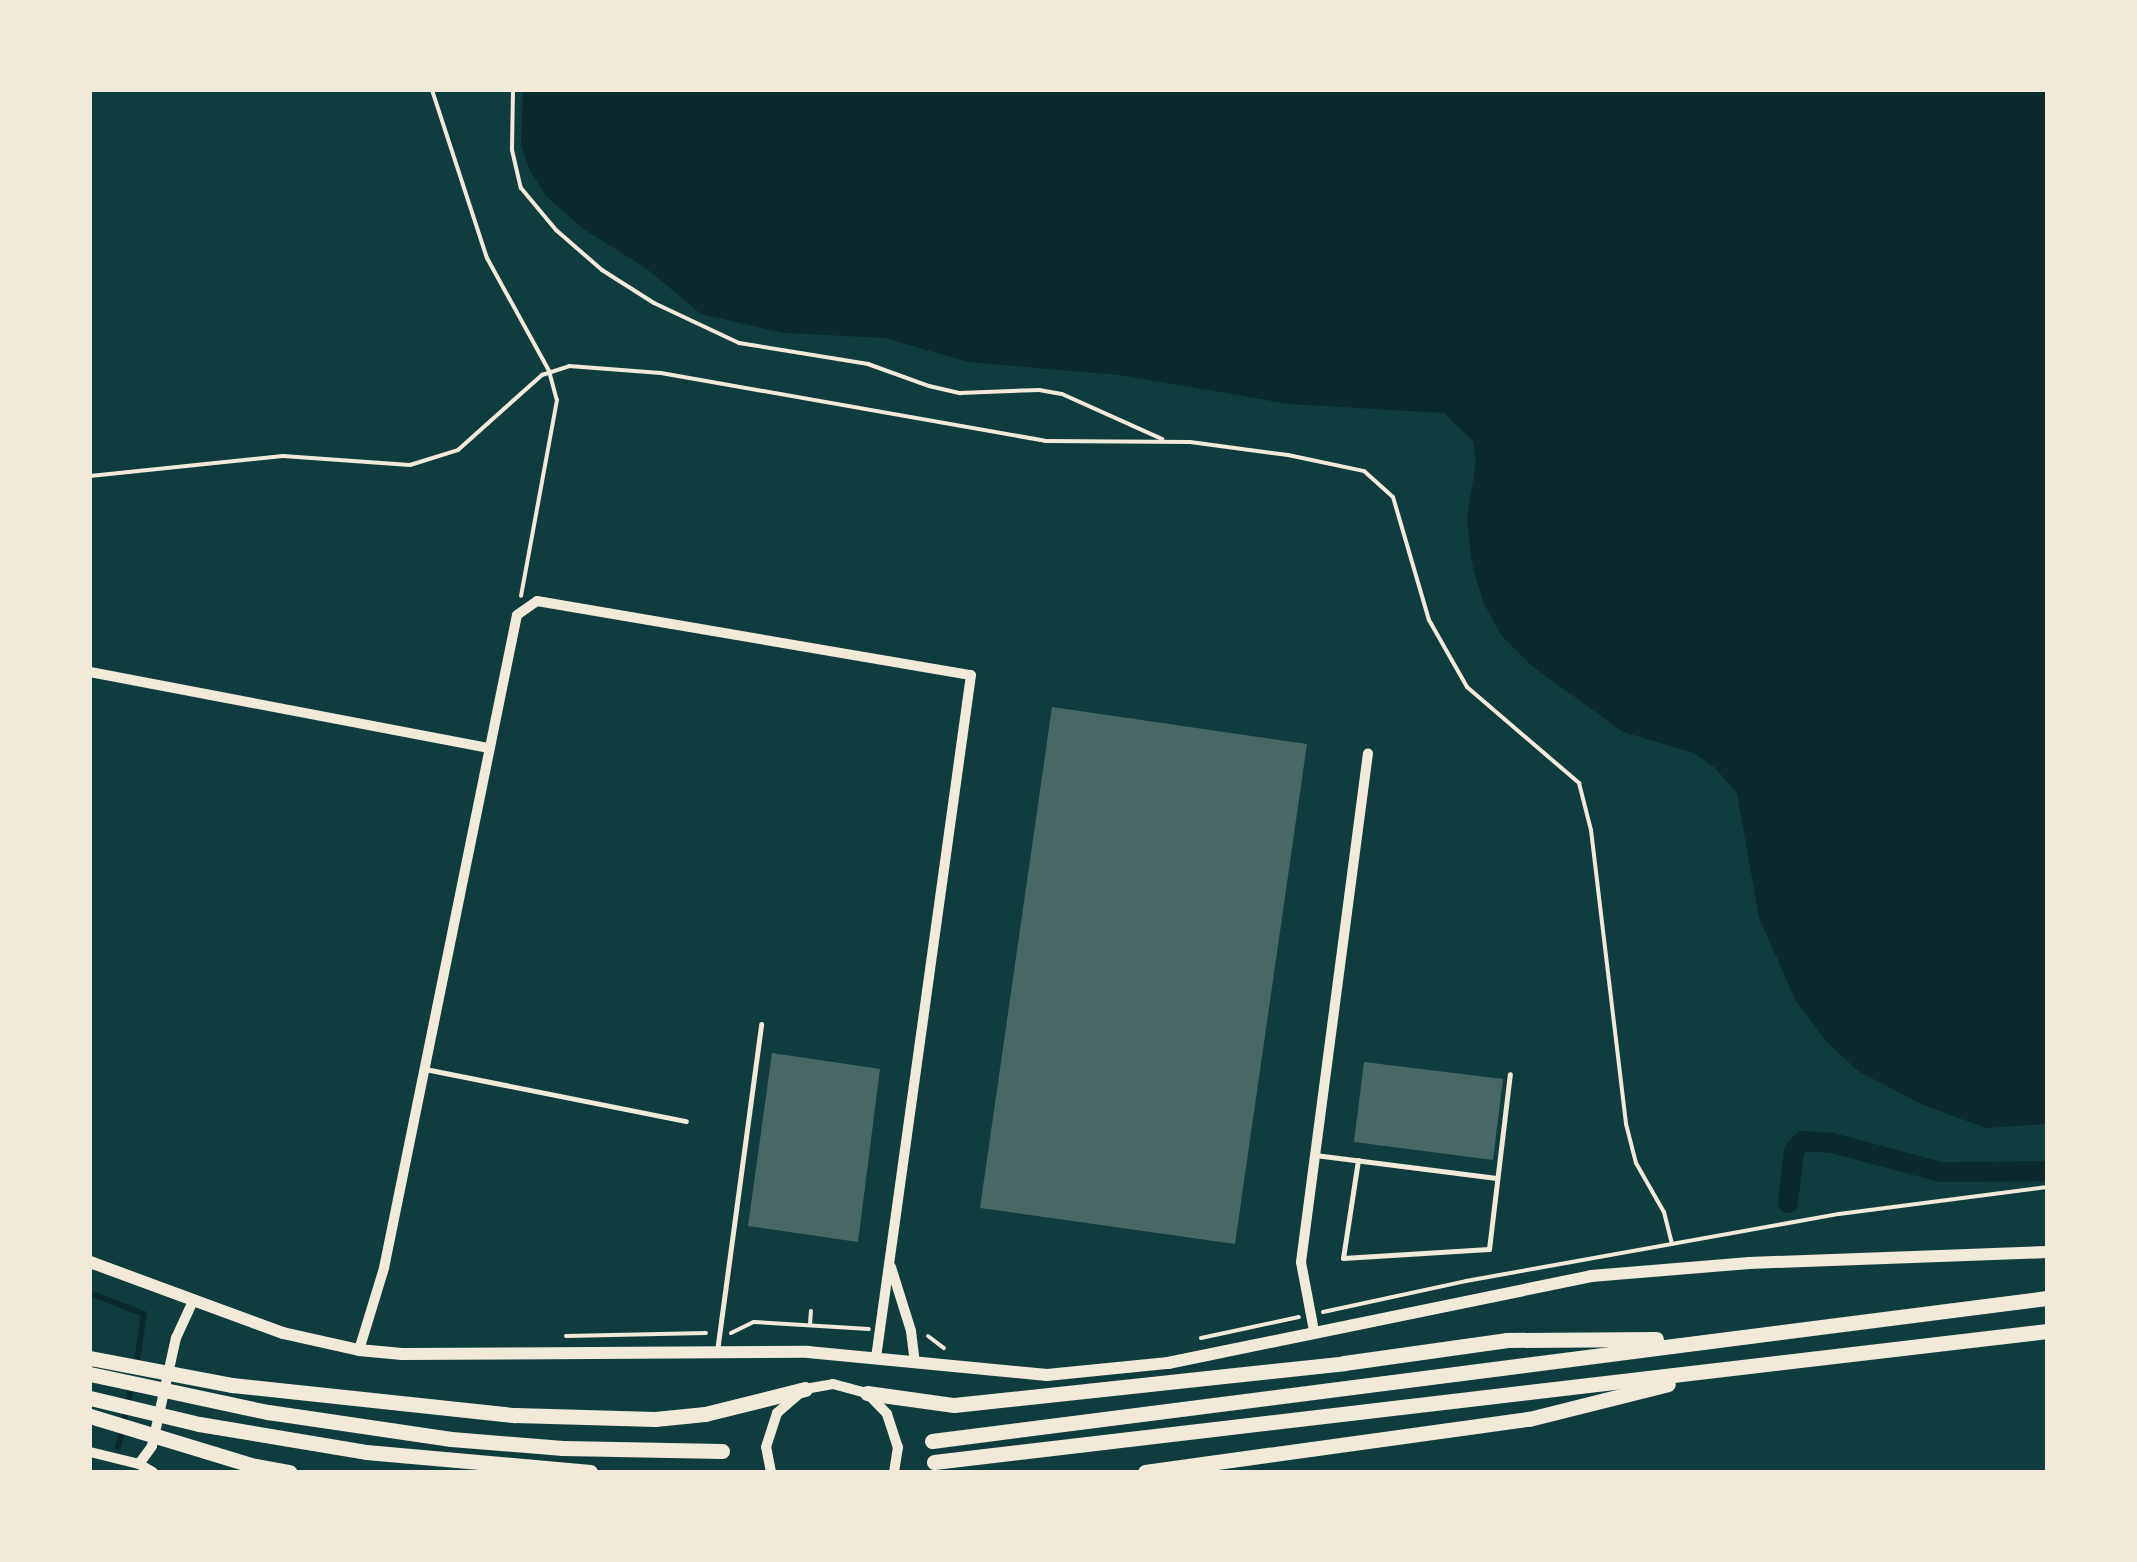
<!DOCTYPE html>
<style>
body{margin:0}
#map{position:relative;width:2137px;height:1562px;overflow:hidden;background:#0f3d3e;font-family:Raleway,sans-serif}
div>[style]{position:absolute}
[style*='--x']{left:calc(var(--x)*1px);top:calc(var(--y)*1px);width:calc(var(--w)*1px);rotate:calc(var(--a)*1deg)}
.water>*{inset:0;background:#0a2a2b}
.stream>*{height:6px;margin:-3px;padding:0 3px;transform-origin:3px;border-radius:3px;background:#0a2a2b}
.canal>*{height:20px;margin:-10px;padding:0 10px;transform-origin:10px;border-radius:10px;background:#0a2a2b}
.building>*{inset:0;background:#486865}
.path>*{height:4px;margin:-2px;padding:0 2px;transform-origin:2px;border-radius:2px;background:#f1e9da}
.service>*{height:5px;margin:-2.5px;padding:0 2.5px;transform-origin:2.5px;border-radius:2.5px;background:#f1e9da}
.minor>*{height:10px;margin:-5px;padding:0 5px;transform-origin:5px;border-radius:5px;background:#f1e9da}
.tertiary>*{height:12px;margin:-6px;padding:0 6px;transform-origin:6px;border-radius:6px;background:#f1e9da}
.trunk>*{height:15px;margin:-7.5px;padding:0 7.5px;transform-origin:7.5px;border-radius:7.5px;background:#f1e9da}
span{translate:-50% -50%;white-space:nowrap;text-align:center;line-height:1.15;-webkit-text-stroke:8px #f1e9da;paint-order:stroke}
.frame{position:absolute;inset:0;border:92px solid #f1e9da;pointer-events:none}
</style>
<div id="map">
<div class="water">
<div style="clip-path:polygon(523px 90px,2047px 90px,2047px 1124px,1986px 1128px,1923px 1105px,1858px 1071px,1826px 1041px,1796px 1001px,1759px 918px,1737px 793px,1715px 768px,1694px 753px,1623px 732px,1532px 666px,1501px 635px,1483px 602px,1471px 560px,1467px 517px,1476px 462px,1473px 441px,1444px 413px,1289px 404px,1119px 375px,968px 362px,885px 338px,784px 333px,701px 314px,647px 269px,582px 228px,546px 196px,530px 171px,521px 144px)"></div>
</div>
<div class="stream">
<div style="--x:90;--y:1293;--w:58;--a:21.3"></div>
<div style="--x:144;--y:1314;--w:54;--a:98.6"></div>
<div style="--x:118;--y:1447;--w:65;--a:-77.5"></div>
</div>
<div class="canal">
<div style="--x:1788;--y:1203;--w:53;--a:-83.5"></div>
<div style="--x:1794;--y:1150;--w:13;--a:-45"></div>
<div style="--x:1803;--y:1141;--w:29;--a:4"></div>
<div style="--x:1832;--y:1143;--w:113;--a:14.9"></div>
<div style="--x:1941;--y:1172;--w:106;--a:-0.5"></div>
</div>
<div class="building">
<div style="clip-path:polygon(1052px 707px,1307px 744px,1235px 1244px,980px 1208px)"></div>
<div style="clip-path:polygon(772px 1053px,880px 1069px,858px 1242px,748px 1226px)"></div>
<div style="clip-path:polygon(1364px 1062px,1503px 1079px,1493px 1160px,1354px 1142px)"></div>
</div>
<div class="path">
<div style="--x:432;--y:90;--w:177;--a:71.9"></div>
<div style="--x:487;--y:258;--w:129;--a:61.2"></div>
<div style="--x:549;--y:371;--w:30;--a:75"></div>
<div style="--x:557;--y:400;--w:199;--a:100.4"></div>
<div style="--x:513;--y:90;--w:60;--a:91"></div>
<div style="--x:512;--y:150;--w:39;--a:77"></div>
<div style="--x:521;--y:188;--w:55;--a:50.2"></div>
<div style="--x:556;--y:230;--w:61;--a:41"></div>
<div style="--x:602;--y:270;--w:62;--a:32.4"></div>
<div style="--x:654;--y:303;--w:94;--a:25.2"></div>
<div style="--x:739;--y:343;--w:131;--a:9.2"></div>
<div style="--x:868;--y:364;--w:65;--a:19.8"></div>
<div style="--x:929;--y:386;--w:32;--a:13"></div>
<div style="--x:960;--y:393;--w:79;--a:-2.2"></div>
<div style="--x:1039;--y:390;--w:23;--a:10"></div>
<div style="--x:1062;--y:394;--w:110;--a:24.2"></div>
<div style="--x:90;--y:476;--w:194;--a:-5.9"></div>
<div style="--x:283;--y:456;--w:127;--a:4.1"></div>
<div style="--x:410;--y:465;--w:50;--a:-17.4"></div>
<div style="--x:458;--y:450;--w:113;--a:-41.8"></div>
<div style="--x:542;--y:375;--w:28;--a:-18"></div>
<div style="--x:569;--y:366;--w:92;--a:4.4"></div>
<div style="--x:661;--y:373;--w:390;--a:10"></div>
<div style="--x:1045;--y:441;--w:145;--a:0.4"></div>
<div style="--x:1190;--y:442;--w:99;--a:7.6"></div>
<div style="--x:1288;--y:455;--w:78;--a:11.9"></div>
<div style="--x:1364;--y:471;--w:39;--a:42"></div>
<div style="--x:1393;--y:497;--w:128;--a:73.7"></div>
<div style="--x:1429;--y:620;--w:77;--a:60.4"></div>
<div style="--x:1467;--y:687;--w:148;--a:40.6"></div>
<div style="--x:1579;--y:783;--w:49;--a:75.7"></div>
<div style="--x:1591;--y:830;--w:296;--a:83.2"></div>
<div style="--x:1626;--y:1124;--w:40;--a:75.6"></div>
<div style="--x:1636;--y:1163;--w:56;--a:60.3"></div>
<div style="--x:1664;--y:1212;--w:33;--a:76"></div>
<div style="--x:1323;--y:1312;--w:146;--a:-12.2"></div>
<div style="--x:1466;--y:1281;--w:379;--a:-10.2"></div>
<div style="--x:1839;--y:1214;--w:210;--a:-7.4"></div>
<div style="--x:810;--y:1324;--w:13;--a:-86"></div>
<div style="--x:731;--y:1333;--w:25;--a:-26"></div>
<div style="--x:754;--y:1322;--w:115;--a:3.5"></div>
<div style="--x:566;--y:1336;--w:140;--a:-1.2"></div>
<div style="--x:928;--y:1336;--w:20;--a:37"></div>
<div style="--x:1201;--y:1338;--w:100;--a:-12.1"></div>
</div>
<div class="service">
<div style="--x:425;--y:1069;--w:266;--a:11.3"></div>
<div style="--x:1315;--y:1155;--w:183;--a:7.2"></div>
<div style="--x:1358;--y:1160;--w:99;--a:98.7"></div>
<div style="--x:1343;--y:1258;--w:146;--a:-3.5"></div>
<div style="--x:1489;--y:1249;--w:176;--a:-83.2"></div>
<div style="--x:717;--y:1351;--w:330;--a:-82.3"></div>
</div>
<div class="minor">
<div style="--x:90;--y:672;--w:405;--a:10.8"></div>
<div style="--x:891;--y:1267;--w:67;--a:72.6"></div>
<div style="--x:911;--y:1331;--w:32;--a:83"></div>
<div style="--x:1314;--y:1331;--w:70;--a:-100.7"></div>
<div style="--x:1301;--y:1262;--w:513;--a:-82.5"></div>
<div style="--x:359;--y:1350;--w:86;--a:-73"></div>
<div style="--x:384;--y:1268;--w:666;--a:-78.49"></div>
<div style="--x:517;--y:615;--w:24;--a:-35"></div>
<div style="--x:537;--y:601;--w:440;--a:9.7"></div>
<div style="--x:971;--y:675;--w:690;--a:97.92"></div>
<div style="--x:90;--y:1452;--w:50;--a:13.8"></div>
<div style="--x:139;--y:1464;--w:16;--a:30"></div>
<div style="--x:139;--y:1464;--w:22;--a:-54"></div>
<div style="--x:152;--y:1446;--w:111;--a:-77.5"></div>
<div style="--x:176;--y:1338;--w:41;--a:-65.3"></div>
<div style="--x:771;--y:1472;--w:25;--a:-101"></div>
<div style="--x:766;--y:1447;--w:36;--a:-72"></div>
<div style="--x:777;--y:1413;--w:37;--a:-41"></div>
<div style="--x:805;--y:1389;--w:28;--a:-10"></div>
<div style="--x:833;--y:1384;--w:35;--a:15"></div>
<div style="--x:867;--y:1393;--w:29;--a:46"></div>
<div style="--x:887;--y:1414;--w:35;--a:72"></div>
<div style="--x:898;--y:1447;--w:25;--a:99"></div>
</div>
<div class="tertiary">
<div style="--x:90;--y:1262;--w:206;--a:20.2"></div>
<div style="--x:283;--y:1333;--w:78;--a:12.6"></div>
<div style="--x:359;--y:1350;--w:43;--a:5.3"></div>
<div style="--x:402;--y:1354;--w:406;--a:-0.3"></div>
<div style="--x:808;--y:1352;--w:240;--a:5.5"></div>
<div style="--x:1047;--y:1375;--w:122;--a:-5.7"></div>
<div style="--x:1168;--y:1363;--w:432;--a:-11.6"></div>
<div style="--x:1591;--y:1276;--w:159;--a:-4.7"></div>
<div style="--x:1749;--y:1263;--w:298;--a:-2.1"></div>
</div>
<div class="trunk">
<div style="--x:90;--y:1358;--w:145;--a:10.8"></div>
<div style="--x:232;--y:1385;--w:285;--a:6.1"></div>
<div style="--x:515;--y:1415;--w:140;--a:1.6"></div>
<div style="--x:655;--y:1419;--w:50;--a:-5.7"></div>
<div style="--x:705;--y:1414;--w:103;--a:-14"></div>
<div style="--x:90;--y:1374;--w:182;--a:12.1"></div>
<div style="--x:268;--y:1412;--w:185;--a:8.4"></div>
<div style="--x:451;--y:1439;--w:112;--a:4.6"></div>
<div style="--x:563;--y:1448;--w:159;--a:1.1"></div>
<div style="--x:867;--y:1393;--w:88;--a:7.9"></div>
<div style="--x:954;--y:1405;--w:392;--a:-6.1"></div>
<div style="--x:1344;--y:1363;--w:165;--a:-8"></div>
<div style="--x:1507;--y:1340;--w:149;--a:-0.4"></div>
<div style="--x:90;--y:1398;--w:112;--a:13.4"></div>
<div style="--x:199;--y:1424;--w:169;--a:9.5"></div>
<div style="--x:366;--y:1452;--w:225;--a:5.1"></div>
<div style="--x:90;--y:1416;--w:172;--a:16.9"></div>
<div style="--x:255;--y:1466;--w:35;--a:10"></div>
<div style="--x:932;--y:1441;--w:1124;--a:-7.31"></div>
<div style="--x:934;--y:1462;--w:1121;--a:-6.71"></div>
<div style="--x:1145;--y:1472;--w:388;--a:-7.9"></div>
<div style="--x:1529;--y:1419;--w:143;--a:-14.1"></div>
</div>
<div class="frame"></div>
</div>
